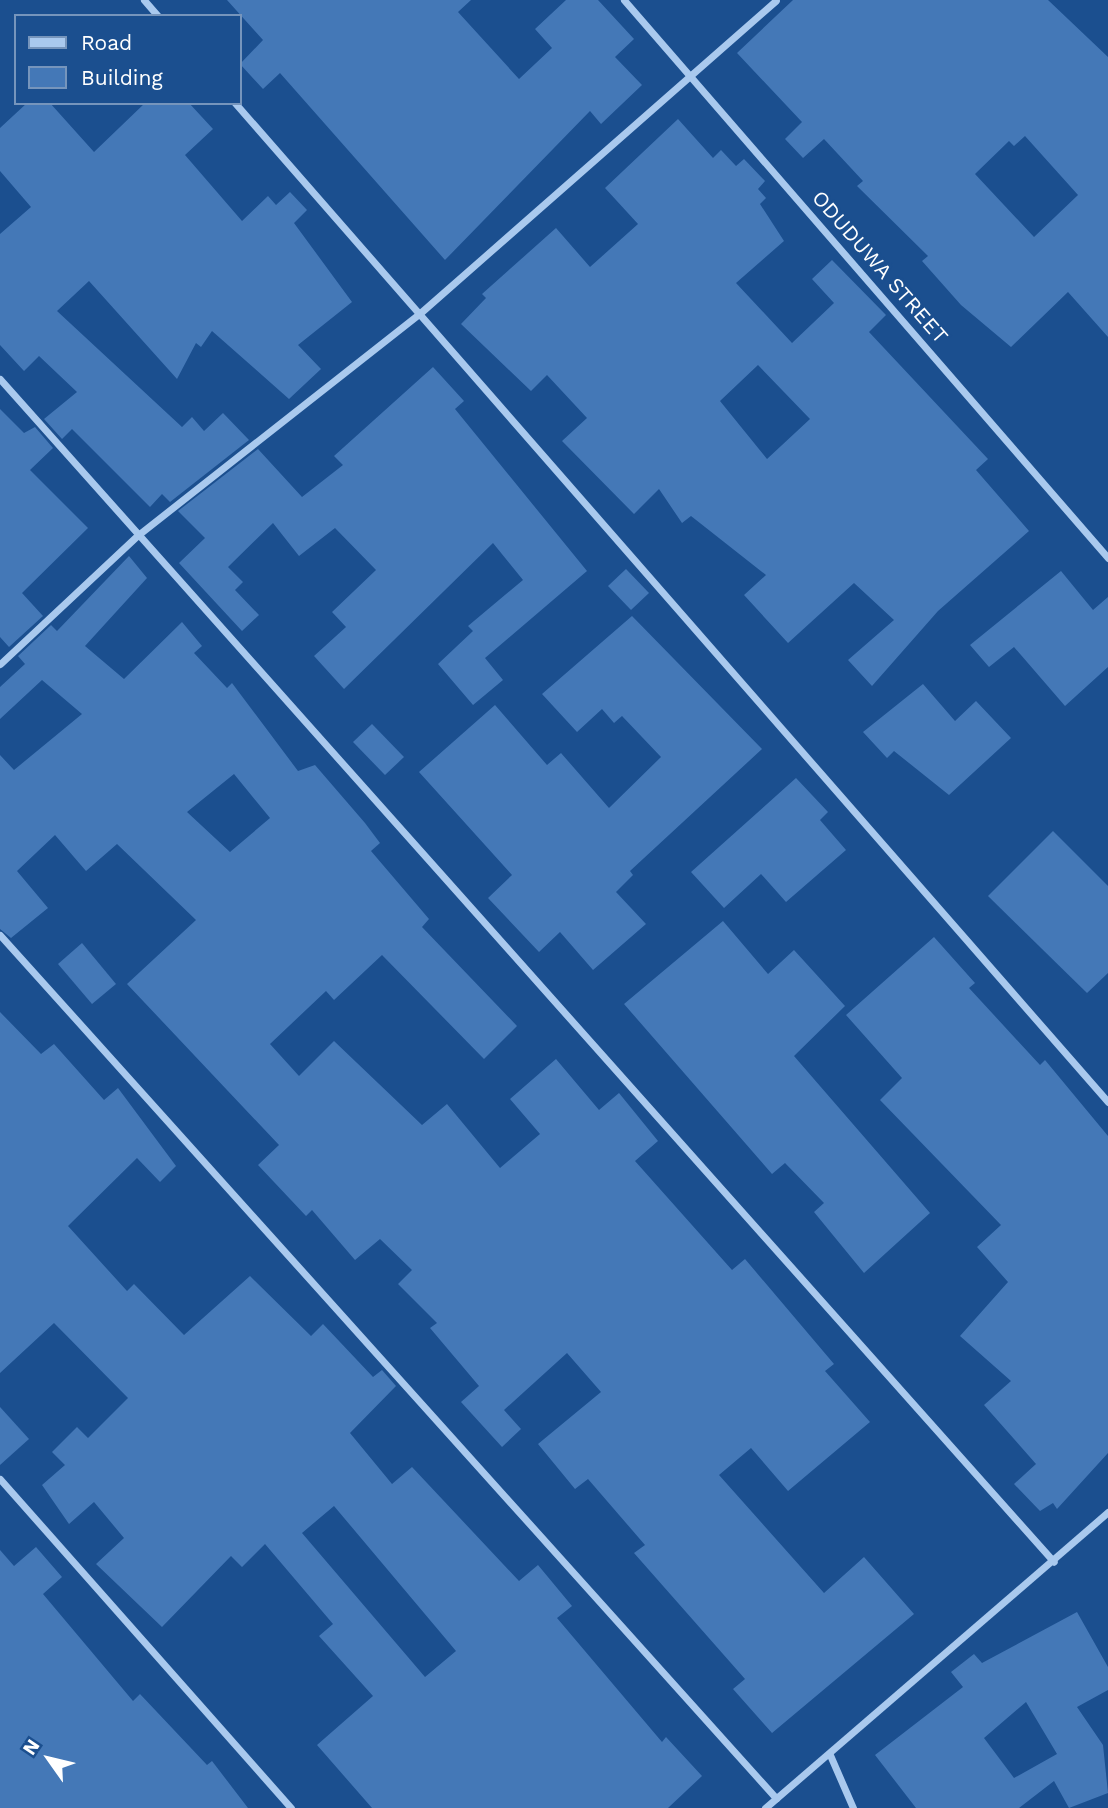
<!DOCTYPE html>
<style>
body{margin:0}
#map{position:relative;width:1108px;height:1808px;overflow:hidden;background:#1b4f8f;font-family:"Work Sans",sans-serif}
div>[style]{position:absolute}
[style*='--x']{left:calc(var(--x)*1px);top:calc(var(--y)*1px);width:calc(var(--w)*1px);rotate:calc(var(--a)*1deg)}
.building>*{inset:0;background:#4478b7}
.minor>*{height:7px;margin:-3.5px;padding:0 3.5px;transform-origin:3.5px;border-radius:3.5px;background:#a9c9ee}
span{translate:-50% -50%;white-space:nowrap;text-align:center;line-height:1.15;-webkit-text-stroke:5px #1b4f8f;paint-order:stroke}
.street-label{font-size:21px;color:#fff}
.legend{position:absolute;left:14px;top:14px;width:228px;height:91px;box-sizing:border-box;background:#1b4f8f;border:2px solid #7695bc;margin:0;padding:9px 12px;list-style:none;font-size:21px;color:#fff}
.legend li{display:flex;align-items:center;gap:14px;height:35px}
.legend b{width:35px;border:2px solid #7695bc}
.north{position:absolute;left:14px;top:1724px;width:70px;height:70px;-webkit-text-stroke:5px #1b4f8f;paint-order:stroke;rotate:304deg;font-size:19px;font-weight:700;line-height:28px;text-align:center;color:#fff}
.north::after{content:'';display:block;margin:auto;width:24px;height:32px;background:#fff;clip-path:polygon(50% 0,100% 100%,50% 72%,0 100%)}
</style>
<div id="map">
<div class="building">
<div style="clip-path:polygon(227px 0,471px 0,458px 12px,519px 79px,552px 48px,535px 29px,566px 0,598px 0,634px 39px,615px 57px,642px 85px,601px 124px,590px 111px,445px 260px,280px 73px,263px 89px,240px 64px,263px 40px)"></div>
<div style="clip-path:polygon(evenodd,793px 0,1048px 0,1108px 57px,1108px 337px,1068px 292px,1011px 347px,961px 305px,922px 261px,928px 256px,857px 186px,863px 181px,824px 139px,803px 158px,785px 139px,802px 122px,737px 53px,793px 0,1025px 136px,1078px 195px,1034px 237px,975px 174px,1009px 141px,1014px 146px,1025px 136px)"></div>
<div style="clip-path:polygon(27px 103px,50px 103px,94px 152px,145px 103px,189px 103px,213px 129px,185px 155px,242px 221px,268px 196px,276px 205px,290px 192px,307px 210px,294px 223px,352px 302px,298px 345px,321px 369px,289px 399px,212px 331px,201px 347px,196px 343px,177px 379px,89px 281px,57px 311px,182px 427px,192px 417px,204px 431px,223px 413px,249px 440px,170px 502px,162px 494px,150px 507px,72px 429px,62px 439px,44px 419px,77px 392px,39px 356px,24px 371px,0 345px,0 234px,31px 207px,0 171px,0 128px)"></div>
<div style="clip-path:polygon(evenodd,678px 119px,713px 158px,721px 150px,736px 166px,744px 159px,765px 181px,758px 189px,766px 198px,760px 204px,784px 241px,736px 283px,792px 343px,834px 303px,812px 279px,832px 260px,886px 315px,869px 332px,988px 459px,976px 470px,1029px 531px,938px 611px,872px 686px,848px 660px,894px 620px,854px 583px,788px 643px,744px 595px,766px 575px,691px 516px,682px 523px,659px 489px,634px 514px,562px 441px,587px 418px,547px 375px,531px 391px,461px 324px,486px 298px,482px 294px,556px 228px,590px 267px,638px 224px,605px 188px,678px 119px,758px 365px,810px 419px,767px 459px,720px 401px,758px 365px)"></div>
<div style="clip-path:polygon(433px 367px,464px 401px,455px 409px,587px 571px,485px 658px,503px 680px,473px 705px,438px 664px,473px 631px,468px 626px,523px 580px,493px 543px,344px 689px,314px 656px,346px 627px,332px 612px,376px 570px,335px 528px,299px 556px,273px 523px,228px 567px,243px 582px,235px 590px,259px 615px,242px 631px,179px 563px,205px 538px,178px 511px,258px 449px,302px 497px,343px 465px,334px 456px)"></div>
<div style="clip-path:polygon(0 409px,24px 433px,35px 427px,53px 448px,30px 470px,88px 528px,22px 593px,43px 616px,9px 647px,0 637px)"></div>
<div style="clip-path:polygon(evenodd,129px 556px,147px 578px,85px 646px,124px 679px,182px 622px,202px 646px,194px 653px,227px 688px,232px 683px,298px 771px,315px 765px,365px 823px,380px 843px,371px 851px,429px 919px,422px 927px,517px 1026px,484px 1059px,382px 955px,334px 1000px,326px 991px,270px 1044px,299px 1076px,334px 1041px,422px 1125px,447px 1104px,500px 1168px,540px 1134px,510px 1099px,556px 1059px,599px 1110px,619px 1093px,658px 1141px,635px 1161px,732px 1270px,745px 1259px,834px 1364px,825px 1371px,870px 1422px,788px 1491px,751px 1448px,719px 1475px,824px 1593px,864px 1557px,914px 1614px,772px 1733px,733px 1689px,745px 1679px,634px 1553px,645px 1545px,588px 1479px,575px 1489px,538px 1444px,601px 1392px,567px 1353px,504px 1410px,521px 1429px,502px 1447px,461px 1402px,479px 1386px,430px 1328px,437px 1323px,398px 1284px,412px 1270px,380px 1239px,355px 1260px,312px 1210px,306px 1216px,258px 1165px,279px 1145px,127px 984px,196px 920px,117px 844px,86px 871px,55px 835px,17px 871px,48px 908px,11px 938px,0 929px,0 755px,14px 770px,82px 714px,42px 680px,0 719px,0 687px,25px 664px,18px 656px,51px 625px,57px 631px,129px 556px,234px 774px,270px 818px,230px 852px,187px 812px,234px 774px)"></div>
<div style="clip-path:polygon(626px 569px,649px 593px,631px 610px,608px 586px)"></div>
<div style="clip-path:polygon(1061px 571px,1093px 610px,1108px 597px,1108px 667px,1065px 706px,1014px 647px,989px 667px,970px 645px)"></div>
<div style="clip-path:polygon(632px 616px,762px 749px,630px 871px,633px 875px,616px 892px,646px 924px,593px 970px,560px 932px,539px 952px,488px 898px,512px 875px,419px 772px,495px 705px,547px 765px,561px 753px,609px 808px,661px 757px,622px 716px,614px 723px,602px 709px,577px 732px,542px 694px)"></div>
<div style="clip-path:polygon(923px 684px,955px 721px,976px 701px,1011px 738px,949px 795px,894px 751px,887px 758px,863px 732px)"></div>
<div style="clip-path:polygon(372px 724px,404px 757px,385px 775px,353px 742px)"></div>
<div style="clip-path:polygon(796px 778px,828px 812px,820px 820px,846px 850px,786px 902px,761px 874px,724px 908px,691px 872px)"></div>
<div style="clip-path:polygon(1053px 831px,1108px 886px,1108px 973px,1087px 993px,988px 896px)"></div>
<div style="clip-path:polygon(723px 921px,768px 974px,794px 950px,845px 1006px,794px 1056px,930px 1213px,864px 1273px,814px 1212px,824px 1203px,785px 1163px,772px 1174px,624px 1004px)"></div>
<div style="clip-path:polygon(934px 937px,975px 983px,969px 988px,1040px 1065px,1045px 1060px,1108px 1136px,1108px 1453px,1057px 1509px,1053px 1503px,1040px 1511px,1014px 1484px,1036px 1464px,984px 1405px,1011px 1381px,960px 1336px,1008px 1282px,977px 1247px,1001px 1225px,880px 1100px,902px 1078px,846px 1015px)"></div>
<div style="clip-path:polygon(82px 943px,116px 984px,92px 1004px,58px 964px)"></div>
<div style="clip-path:polygon(evenodd,0 1012px,41px 1054px,54px 1044px,104px 1100px,118px 1088px,176px 1166px,160px 1182px,137px 1158px,68px 1226px,127px 1291px,134px 1284px,184px 1335px,250px 1276px,311px 1336px,323px 1324px,373px 1377px,382px 1370px,396px 1386px,350px 1433px,392px 1484px,412px 1467px,519px 1581px,538px 1565px,572px 1606px,557px 1618px,662px 1742px,666px 1737px,702px 1776px,668px 1808px,372px 1808px,317px 1745px,373px 1696px,319px 1636px,333px 1624px,265px 1544px,242px 1567px,231px 1556px,162px 1627px,96px 1564px,124px 1538px,94px 1502px,69px 1524px,42px 1485px,65px 1465px,52px 1452px,77px 1427px,88px 1438px,128px 1398px,54px 1323px,0 1373px,0 1012px,334px 1506px,456px 1651px,425px 1677px,302px 1533px,334px 1506px)"></div>
<div style="clip-path:polygon(0 1407px,29px 1439px,0 1465px)"></div>
<div style="clip-path:polygon(36px 1547px,62px 1577px,43px 1594px,133px 1701px,140px 1694px,207px 1765px,212px 1761px,248px 1808px,0 1808px,0 1550px,14px 1566px)"></div>
<div style="clip-path:polygon(evenodd,1077px 1612px,1108px 1667px,1108px 1690px,1077px 1707px,1103px 1745px,1108px 1793px,1069px 1808px,1054px 1781px,1019px 1808px,916px 1808px,875px 1755px,963px 1687px,951px 1672px,974px 1654px,982px 1663px,1077px 1612px,1026px 1702px,1057px 1754px,1014px 1778px,984px 1738px,1026px 1702px)"></div>
</div>
<div class="minor">
<div style="--x:144;--y:0;--w:21;--a:49"></div>
<div style="--x:624;--y:0;--w:739;--a:49.06"></div>
<div style="--x:235;--y:103;--w:1327;--a:48.85"></div>
<div style="--x:0;--y:379;--w:1584;--a:48.3"></div>
<div style="--x:0;--y:664;--w:189;--a:-43.1"></div>
<div style="--x:138;--y:535;--w:357;--a:-38.2"></div>
<div style="--x:419;--y:314;--w:475;--a:-41.3"></div>
<div style="--x:0;--y:935;--w:1161;--a:48.04"></div>
<div style="--x:0;--y:1479;--w:439;--a:48.5"></div>
<div style="--x:830;--y:1755;--w:58;--a:66.5"></div>
<div style="--x:765;--y:1808;--w:453;--a:-40.8"></div>
</div>
<div class="street-label">
<span style="left:880px;top:267px;rotate:49deg">ODUDUWA STREET</span>
</div>
<ul class="legend">
<li><b style="height:9px;background:#a9c9ee"></b>Road</li>
<li><b style="height:19px;background:#4478b7"></b>Building</li>
</ul>
<div class="north">N</div>
</div>
